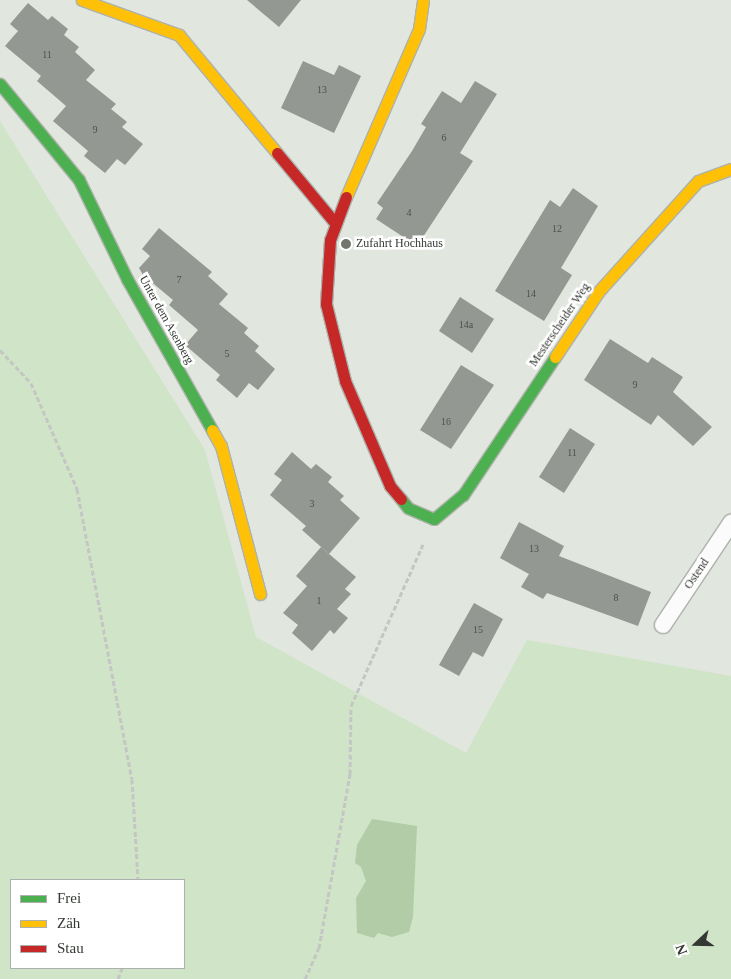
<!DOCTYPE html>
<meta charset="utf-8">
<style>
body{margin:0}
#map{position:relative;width:731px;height:979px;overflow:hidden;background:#e1e6de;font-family:Georgia,serif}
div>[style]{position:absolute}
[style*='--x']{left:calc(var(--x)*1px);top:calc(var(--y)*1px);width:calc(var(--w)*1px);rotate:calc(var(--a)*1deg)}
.green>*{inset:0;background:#d0e4c7}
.water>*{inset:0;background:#b2cca7}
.building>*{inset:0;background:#949892}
.path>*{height:3px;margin-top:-1.5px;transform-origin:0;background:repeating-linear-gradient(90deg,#c4c6c4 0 5px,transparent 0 7.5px)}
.roads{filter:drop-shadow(1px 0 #aeb2ac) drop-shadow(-1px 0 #aeb2ac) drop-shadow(0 1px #aeb2ac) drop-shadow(0 -1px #aeb2ac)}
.lane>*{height:16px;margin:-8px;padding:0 8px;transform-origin:8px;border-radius:8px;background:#fafbfa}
.fast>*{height:11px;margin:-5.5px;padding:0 5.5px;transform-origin:5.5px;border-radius:5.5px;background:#4caf50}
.slow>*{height:11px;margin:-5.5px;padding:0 5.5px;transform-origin:5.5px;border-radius:5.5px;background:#ffc107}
.jam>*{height:11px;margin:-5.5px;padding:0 5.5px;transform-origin:5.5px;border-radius:5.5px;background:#c62828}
.dots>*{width:14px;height:14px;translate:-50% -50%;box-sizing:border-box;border:2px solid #fff;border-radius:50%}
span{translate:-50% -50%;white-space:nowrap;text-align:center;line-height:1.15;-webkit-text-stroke:5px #fff;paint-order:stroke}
.number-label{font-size:10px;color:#4c514b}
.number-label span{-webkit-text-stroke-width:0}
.poi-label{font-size:12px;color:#343933}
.left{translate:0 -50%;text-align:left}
.street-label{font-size:12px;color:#343933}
.legend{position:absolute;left:10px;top:879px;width:175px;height:90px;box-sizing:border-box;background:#fff;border:1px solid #aeb0ad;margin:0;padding:6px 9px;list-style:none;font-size:15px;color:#343933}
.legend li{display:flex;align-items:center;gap:10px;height:25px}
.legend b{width:25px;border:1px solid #aeb0ad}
.north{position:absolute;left:671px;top:919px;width:50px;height:50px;-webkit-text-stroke:4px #fff;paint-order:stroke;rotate:249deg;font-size:14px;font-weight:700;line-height:20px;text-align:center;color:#343933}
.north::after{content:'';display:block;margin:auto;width:18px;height:22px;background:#343933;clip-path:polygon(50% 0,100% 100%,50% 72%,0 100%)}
</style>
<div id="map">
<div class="green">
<div style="clip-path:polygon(evenodd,0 121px,205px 450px,256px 637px,466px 753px,527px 640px,731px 676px,731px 979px,0 979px,0 121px,11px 880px,184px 880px,184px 968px,11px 968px,11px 880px)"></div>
</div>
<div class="water">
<div style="clip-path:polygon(372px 819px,417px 826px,413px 917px,409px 932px,392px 937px,378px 933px,374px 938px,357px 933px,356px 898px,366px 881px,361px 867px,355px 863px,357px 845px)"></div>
</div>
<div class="building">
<div style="clip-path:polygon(247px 0,301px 0,279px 27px)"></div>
<div style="clip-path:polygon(28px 3px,48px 20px,52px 16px,68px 29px,64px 35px,79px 47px,75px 52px,95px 70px,86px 80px,116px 104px,111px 109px,127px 122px,122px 127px,143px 144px,125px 165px,117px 159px,105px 173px,84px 156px,88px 151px,53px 121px,66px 106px,37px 81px,41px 76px,5px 46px,18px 31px,10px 24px)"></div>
<div style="clip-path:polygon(303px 61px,334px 75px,339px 65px,361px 76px,334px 133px,281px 108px)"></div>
<div style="clip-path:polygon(475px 81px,497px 94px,460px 153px,473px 161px,417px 246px,376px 219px,383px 208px,377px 203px,412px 151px,426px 127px,421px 124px,442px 91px,461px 103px)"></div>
<div style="clip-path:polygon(573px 188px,598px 206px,561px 268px,572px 275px,544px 321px,495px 291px,550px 200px,560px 207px)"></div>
<div style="clip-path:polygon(159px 228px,212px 272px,208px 276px,228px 294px,219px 304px,248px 328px,244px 333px,259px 346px,255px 351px,275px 369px,258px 390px,249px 383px,237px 398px,216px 380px,220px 375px,185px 345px,198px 330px,169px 305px,173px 300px,143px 275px,139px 268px,150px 256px,142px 249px)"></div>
<div style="clip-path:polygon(460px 297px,494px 319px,472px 353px,439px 331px)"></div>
<div style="clip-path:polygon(610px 339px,648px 363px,652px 357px,683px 377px,673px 392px,712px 427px,693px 446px,658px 415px,651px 425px,584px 380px)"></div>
<div style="clip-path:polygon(461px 365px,494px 385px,451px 449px,420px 430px)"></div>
<div style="clip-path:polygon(570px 428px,595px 444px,564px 493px,539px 477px)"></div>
<div style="clip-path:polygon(292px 452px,311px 469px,316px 464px,332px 477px,328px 482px,344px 496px,340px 500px,360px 518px,329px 554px,302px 530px,306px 526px,270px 495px,282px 480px,274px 474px)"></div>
<div style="clip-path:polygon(519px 522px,564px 546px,559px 556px,651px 592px,638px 626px,547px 593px,543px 599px,521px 587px,529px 574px,500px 558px)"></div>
<div style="clip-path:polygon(321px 547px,356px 577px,345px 589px,351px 594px,337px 609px,348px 618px,334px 634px,330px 630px,312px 651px,292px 633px,298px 625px,283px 613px,307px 586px,296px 576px)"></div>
<div style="clip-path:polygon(474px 603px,503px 619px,483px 657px,473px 652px,459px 676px,439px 665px)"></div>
</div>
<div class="path">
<div style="--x:0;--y:350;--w:45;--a:46.8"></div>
<div style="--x:31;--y:383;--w:116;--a:66.5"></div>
<div style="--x:77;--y:489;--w:295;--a:79.3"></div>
<div style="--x:132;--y:779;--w:101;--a:86.6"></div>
<div style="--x:118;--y:979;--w:12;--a:-70"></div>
<div style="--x:305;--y:979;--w:34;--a:-66"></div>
<div style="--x:319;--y:948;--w:177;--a:-79.9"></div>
<div style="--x:350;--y:774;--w:68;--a:-89.2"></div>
<div style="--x:351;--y:706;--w:177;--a:-66"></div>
</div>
<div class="roads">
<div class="lane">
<div style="--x:663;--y:625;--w:123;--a:-56.3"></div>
</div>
<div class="fast">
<div style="--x:0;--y:84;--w:124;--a:50.5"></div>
<div style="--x:79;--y:180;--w:110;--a:64.1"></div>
<div style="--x:127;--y:279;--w:173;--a:60.6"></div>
<div style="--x:401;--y:499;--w:11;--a:52"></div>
<div style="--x:408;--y:508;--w:28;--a:23"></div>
<div style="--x:434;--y:519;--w:38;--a:-40"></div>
<div style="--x:463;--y:495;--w:166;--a:-56.3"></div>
</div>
<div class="slow">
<div style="--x:82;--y:0;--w:103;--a:19.8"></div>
<div style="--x:179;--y:35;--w:153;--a:50.3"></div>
<div style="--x:346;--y:197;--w:183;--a:-66.5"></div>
<div style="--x:419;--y:29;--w:29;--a:-82"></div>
<div style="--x:555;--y:357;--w:79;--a:-56.3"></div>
<div style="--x:599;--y:291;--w:148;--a:-48"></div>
<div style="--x:698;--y:181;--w:35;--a:-20"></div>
<div style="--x:212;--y:430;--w:18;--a:61"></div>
<div style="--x:221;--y:446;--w:153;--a:75.2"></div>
</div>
<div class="jam">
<div style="--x:277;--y:153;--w:91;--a:50.4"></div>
<div style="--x:346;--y:197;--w:46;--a:110.4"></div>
<div style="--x:330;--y:240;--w:64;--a:93.6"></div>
<div style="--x:326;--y:304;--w:79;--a:76.1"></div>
<div style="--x:345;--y:381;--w:114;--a:66.8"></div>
<div style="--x:390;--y:486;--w:17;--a:50"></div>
</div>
</div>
<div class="dots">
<div style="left:346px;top:244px;background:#71766f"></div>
</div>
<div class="number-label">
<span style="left:47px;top:55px">11</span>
<span style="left:322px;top:90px">13</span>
<span style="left:95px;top:130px">9</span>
<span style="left:444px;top:138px">6</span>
<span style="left:409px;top:213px">4</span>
<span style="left:557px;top:229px">12</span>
<span style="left:179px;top:280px">7</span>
<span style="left:531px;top:294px">14</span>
<span style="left:466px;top:325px">14a</span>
<span style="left:227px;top:354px">5</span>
<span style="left:635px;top:385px">9</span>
<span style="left:446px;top:422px">16</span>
<span style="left:572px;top:453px">11</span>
<span style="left:312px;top:504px">3</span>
<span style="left:534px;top:549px">13</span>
<span style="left:616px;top:598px">8</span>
<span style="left:319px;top:601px">1</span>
<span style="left:478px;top:630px">15</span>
</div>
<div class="poi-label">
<span class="left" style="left:356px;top:244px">Zufahrt Hochhaus</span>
</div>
<div class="street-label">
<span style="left:166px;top:320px;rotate:61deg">Unter dem Asenberg</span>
<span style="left:560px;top:325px;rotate:-56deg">Mesterscheider Weg</span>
<span style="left:697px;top:574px;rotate:-56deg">Ostend</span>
</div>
<ul class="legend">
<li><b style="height:6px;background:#4caf50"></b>Frei</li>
<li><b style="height:6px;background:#ffc107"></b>Zäh</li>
<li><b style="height:6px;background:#c62828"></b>Stau</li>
</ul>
<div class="north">N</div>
</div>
